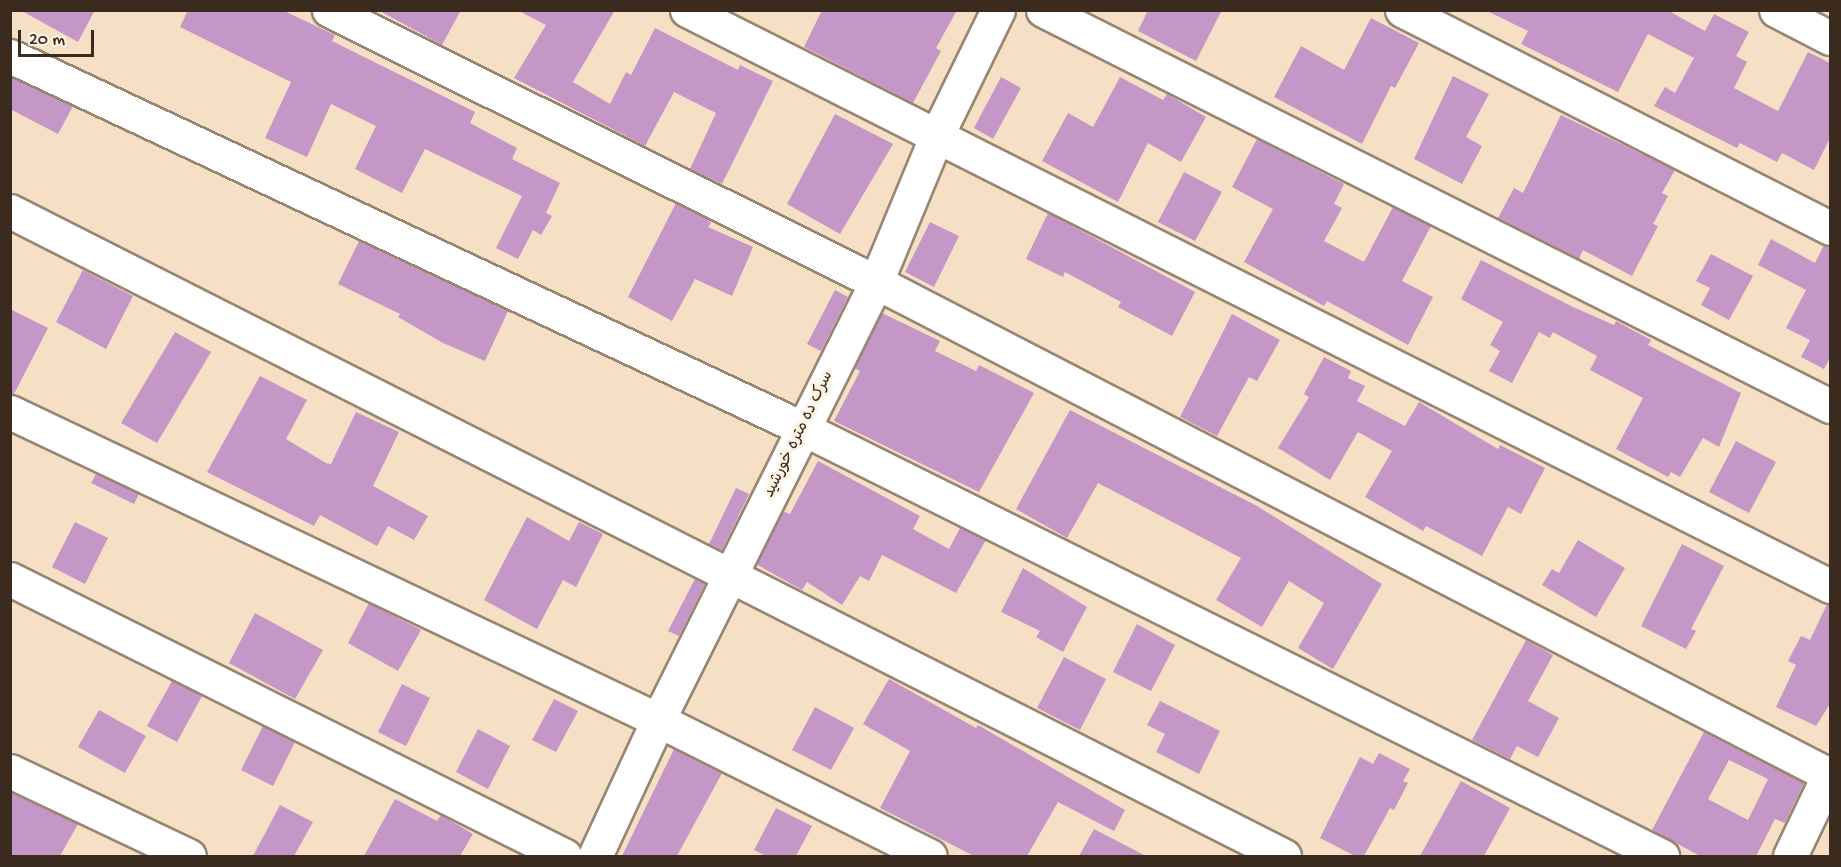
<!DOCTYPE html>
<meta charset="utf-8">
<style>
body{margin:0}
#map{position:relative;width:1841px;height:867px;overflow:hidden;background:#f5e0c6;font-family:"Gochi Hand","Playpen Sans Arabic",sans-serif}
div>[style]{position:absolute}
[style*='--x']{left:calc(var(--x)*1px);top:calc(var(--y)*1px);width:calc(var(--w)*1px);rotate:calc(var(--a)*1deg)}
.building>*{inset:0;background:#c597c7}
.roads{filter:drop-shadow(2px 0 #988572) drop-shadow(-2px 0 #988572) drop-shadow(0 2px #988572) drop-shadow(0 -2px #988572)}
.minor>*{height:33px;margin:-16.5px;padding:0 16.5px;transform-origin:16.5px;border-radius:16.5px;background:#fff}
span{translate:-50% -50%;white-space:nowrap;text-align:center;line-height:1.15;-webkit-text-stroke:6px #fcf5e5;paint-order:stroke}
.street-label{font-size:16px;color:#3b2a1e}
.frame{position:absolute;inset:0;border:12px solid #3b2a1e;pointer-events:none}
.scale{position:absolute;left:18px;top:30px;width:76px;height:27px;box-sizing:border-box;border:3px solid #3b2a1e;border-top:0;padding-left:8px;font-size:18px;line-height:21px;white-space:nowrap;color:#3b2a1e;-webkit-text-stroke:4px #fcf5e5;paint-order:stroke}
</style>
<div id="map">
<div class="building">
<div style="clip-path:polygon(20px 10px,95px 10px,78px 42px)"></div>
<div style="clip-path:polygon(188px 10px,282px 10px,335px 35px,332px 41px,475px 112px,470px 123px,517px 148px,512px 159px,560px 183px,546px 213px,552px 216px,541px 235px,533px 230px,518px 259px,496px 248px,522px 196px,425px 149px,402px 193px,355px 169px,376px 126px,331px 104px,307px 157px,265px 138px,291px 82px,180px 27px)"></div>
<div style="clip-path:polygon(378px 10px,461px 10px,442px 45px)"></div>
<div style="clip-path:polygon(517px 10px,615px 10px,573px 82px,610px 104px,626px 72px,631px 75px,655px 28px,738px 70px,740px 65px,773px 81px,722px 184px,690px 169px,716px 113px,674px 92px,645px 146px,514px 78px,546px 25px)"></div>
<div style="clip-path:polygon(822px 10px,957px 10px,936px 48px,941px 51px,913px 103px,804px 47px)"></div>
<div style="clip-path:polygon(1148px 10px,1222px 10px,1196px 61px,1138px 31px)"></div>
<div style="clip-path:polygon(1485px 10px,1667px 10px,1705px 31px,1714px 14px,1749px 32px,1736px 56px,1747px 62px,1734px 88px,1778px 111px,1808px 52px,1830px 63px,1830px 138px,1814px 170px,1782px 153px,1777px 162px,1740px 143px,1737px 148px,1654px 106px,1665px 87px,1675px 93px,1694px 58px,1648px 34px,1618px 92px,1521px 44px,1528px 31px)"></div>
<div style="clip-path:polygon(1371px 18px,1419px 43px,1395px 88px,1391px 86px,1362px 144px,1274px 97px,1301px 46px,1344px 70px)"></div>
<div style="clip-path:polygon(1453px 76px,1489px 94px,1466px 137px,1482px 146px,1462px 184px,1414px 159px)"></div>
<div style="clip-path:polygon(10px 77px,73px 106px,58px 134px,10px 109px)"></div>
<div style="clip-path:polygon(1001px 77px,1021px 88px,993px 139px,974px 128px)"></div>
<div style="clip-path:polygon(1120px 77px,1163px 100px,1167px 94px,1206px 117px,1181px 162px,1148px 143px,1118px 202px,1042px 161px,1068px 113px,1093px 127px)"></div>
<div style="clip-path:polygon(835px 114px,893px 144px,840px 234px,787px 204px)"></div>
<div style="clip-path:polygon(1561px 115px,1675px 170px,1662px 193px,1668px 196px,1653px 224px,1658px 226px,1632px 276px,1583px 250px,1579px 259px,1498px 218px,1514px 188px,1523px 193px)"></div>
<div style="clip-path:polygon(1257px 139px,1344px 184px,1334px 204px,1342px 208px,1324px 241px,1364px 262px,1393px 207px,1431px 226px,1402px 281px,1433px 297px,1408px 345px,1327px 301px,1324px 306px,1244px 262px,1273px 209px,1232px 187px)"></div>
<div style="clip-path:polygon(1184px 172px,1222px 192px,1195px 241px,1158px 222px)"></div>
<div style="clip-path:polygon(676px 203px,706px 218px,711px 223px,708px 227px,753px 247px,732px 296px,695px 279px,672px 321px,628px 297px)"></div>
<div style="clip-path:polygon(1048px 213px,1195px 292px,1172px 336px,1118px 307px,1121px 302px,1065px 272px,1063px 277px,1026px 259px)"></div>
<div style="clip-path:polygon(930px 222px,959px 236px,934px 287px,905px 272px)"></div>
<div style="clip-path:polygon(1771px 239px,1815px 263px,1824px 245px,1830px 247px,1830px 358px,1824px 369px,1801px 357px,1810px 340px,1786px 328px,1806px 290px,1758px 265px)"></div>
<div style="clip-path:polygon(359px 241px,508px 311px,485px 361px,443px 343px,398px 317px,400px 314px,338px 284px)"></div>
<div style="clip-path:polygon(1711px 254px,1753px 276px,1729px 320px,1701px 305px,1710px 288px,1696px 281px)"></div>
<div style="clip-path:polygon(1481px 260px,1573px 307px,1614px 325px,1616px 321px,1651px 340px,1648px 345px,1741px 393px,1719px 447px,1703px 438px,1680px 477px,1671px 472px,1668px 477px,1616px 449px,1643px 398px,1590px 370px,1597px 356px,1553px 332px,1550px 338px,1539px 332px,1512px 383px,1489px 371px,1500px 351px,1490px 345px,1503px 322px,1461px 299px)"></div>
<div style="clip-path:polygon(83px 270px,133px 296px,106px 349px,56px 322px)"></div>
<div style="clip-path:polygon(835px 290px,848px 297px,821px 351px,807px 344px)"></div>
<div style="clip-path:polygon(10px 309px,48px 328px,14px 394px,10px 394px)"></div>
<div style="clip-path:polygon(882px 313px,940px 341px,935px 351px,976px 371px,979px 365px,1034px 393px,979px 492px,834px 421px,860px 371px,854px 368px)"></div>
<div style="clip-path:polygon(1232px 314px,1280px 340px,1257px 381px,1249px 377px,1217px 436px,1180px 417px)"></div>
<div style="clip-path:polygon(175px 332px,211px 352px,157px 443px,121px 423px)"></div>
<div style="clip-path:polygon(1324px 357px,1351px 371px,1348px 378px,1365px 386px,1357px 401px,1405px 426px,1419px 402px,1498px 449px,1500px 445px,1545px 468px,1521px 514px,1508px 507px,1482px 556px,1426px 526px,1423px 531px,1365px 497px,1392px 451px,1358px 432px,1330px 480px,1278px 448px,1309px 397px,1304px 394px)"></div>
<div style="clip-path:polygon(260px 376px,307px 400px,286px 439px,326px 463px,331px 464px,356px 412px,399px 432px,373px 486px,428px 516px,414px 540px,388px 526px,377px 546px,320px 515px,314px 526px,207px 472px)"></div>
<div style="clip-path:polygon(1070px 410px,1257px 506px,1382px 584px,1333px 669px,1298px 648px,1324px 603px,1289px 581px,1262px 627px,1216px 600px,1241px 558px,1098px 483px,1067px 538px,1016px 509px)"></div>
<div style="clip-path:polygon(1736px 441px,1776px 462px,1749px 513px,1709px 492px)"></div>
<div style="clip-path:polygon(818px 461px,920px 516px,913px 529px,949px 549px,960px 528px,986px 540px,956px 593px,882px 555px,869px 581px,860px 576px,842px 605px,807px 582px,802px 590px,756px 564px,783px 511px,790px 514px)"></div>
<div style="clip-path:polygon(96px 474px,139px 494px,134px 504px,91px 483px)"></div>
<div style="clip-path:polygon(736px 488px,749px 494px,722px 550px,709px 544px)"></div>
<div style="clip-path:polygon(527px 517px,569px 541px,579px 522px,603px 534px,576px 587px,563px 580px,537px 629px,484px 600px)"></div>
<div style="clip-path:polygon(75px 522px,108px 538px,85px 584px,52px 567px)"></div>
<div style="clip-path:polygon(1578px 540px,1625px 568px,1596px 617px,1542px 585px,1552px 569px,1559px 573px)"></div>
<div style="clip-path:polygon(1682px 544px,1724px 566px,1691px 629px,1696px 631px,1686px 649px,1641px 626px)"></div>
<div style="clip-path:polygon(1023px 568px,1087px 607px,1063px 652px,1036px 637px,1040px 631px,1001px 612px)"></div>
<div style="clip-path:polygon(695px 579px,705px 584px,679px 636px,668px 631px)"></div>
<div style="clip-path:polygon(369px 603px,421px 630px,398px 671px,348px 643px)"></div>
<div style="clip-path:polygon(1827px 604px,1830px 605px,1830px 704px,1816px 726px,1776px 707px,1796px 665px,1788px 661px,1801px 636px,1810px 640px)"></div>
<div style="clip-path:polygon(255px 613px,323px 650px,295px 699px,229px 663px)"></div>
<div style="clip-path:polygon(1137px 624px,1175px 645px,1151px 691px,1113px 672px)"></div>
<div style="clip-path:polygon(1526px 640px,1553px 655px,1528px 701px,1559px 718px,1538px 757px,1517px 746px,1510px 759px,1472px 740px)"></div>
<div style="clip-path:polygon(1064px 657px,1106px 679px,1080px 730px,1037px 708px)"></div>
<div style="clip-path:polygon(889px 679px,976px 728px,978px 725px,1125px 810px,1114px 831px,1058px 802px,1027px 856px,974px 856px,880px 808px,910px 751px,863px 724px)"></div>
<div style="clip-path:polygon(172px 681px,202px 696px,177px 742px,147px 726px)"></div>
<div style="clip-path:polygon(402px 684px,430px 698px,406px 746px,378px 732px)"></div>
<div style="clip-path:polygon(554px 699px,578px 711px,556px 752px,532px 740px)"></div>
<div style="clip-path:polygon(1160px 701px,1220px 731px,1199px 774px,1156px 752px,1165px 734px,1147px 725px)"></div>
<div style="clip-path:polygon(815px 707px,854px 728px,831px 770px,792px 750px)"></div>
<div style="clip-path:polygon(99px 710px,146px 736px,125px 773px,78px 747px)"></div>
<div style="clip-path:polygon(263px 726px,295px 742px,273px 786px,241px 770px)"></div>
<div style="clip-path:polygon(478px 729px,510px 746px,488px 789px,456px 772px)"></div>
<div style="clip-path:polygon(evenodd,1704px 732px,1804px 783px,1785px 823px,1775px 819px,1756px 856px,1700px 856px,1652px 830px,1704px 732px,1729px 760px,1768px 779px,1748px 820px,1708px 799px,1729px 760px)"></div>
<div style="clip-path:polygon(674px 749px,722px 773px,677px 856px,622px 856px)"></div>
<div style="clip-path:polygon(1379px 753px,1410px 769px,1403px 781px,1408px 783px,1394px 810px,1390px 808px,1364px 856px,1355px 856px,1320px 838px,1360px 757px,1373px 764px)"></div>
<div style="clip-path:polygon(1461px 781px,1510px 808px,1484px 856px,1420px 856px)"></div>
<div style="clip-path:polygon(10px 792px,78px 824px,60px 856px,10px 856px)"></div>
<div style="clip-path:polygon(395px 799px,437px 821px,441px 815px,473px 834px,460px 856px,364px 856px)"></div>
<div style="clip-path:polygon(280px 805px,313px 822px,294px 856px,253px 856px)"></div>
<div style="clip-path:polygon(776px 808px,812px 826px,796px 856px,766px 856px,754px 850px)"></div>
<div style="clip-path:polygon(1094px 829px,1146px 856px,1079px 856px)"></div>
</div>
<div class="roads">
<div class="minor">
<div style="--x:329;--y:10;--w:611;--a:26.44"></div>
<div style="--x:876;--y:282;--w:1073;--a:27.35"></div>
<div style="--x:687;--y:10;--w:1280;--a:26.75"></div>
<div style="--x:1043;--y:10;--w:881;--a:26.71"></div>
<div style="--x:1402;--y:10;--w:480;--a:27"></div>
<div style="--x:1776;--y:10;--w:61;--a:27.4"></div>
<div style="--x:10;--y:56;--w:875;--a:25.16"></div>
<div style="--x:802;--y:428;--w:961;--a:26.46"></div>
<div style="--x:10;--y:211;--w:1428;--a:26.85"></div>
<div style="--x:10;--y:412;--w:717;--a:25.42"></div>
<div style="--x:658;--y:720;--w:304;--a:26.6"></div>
<div style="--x:10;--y:579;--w:620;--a:26.52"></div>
<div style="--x:10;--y:771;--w:198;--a:25.4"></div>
<div style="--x:595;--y:856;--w:150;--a:-65.1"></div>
<div style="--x:658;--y:720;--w:489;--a:-63.5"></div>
<div style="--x:876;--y:282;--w:157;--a:-67.5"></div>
<div style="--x:936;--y:137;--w:141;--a:-64"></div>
<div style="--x:1790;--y:856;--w:93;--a:-64.5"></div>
</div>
</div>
<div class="street-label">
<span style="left:800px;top:435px;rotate:-64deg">سرک ده متره خورشید</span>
</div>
<div class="frame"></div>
<div class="scale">20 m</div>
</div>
